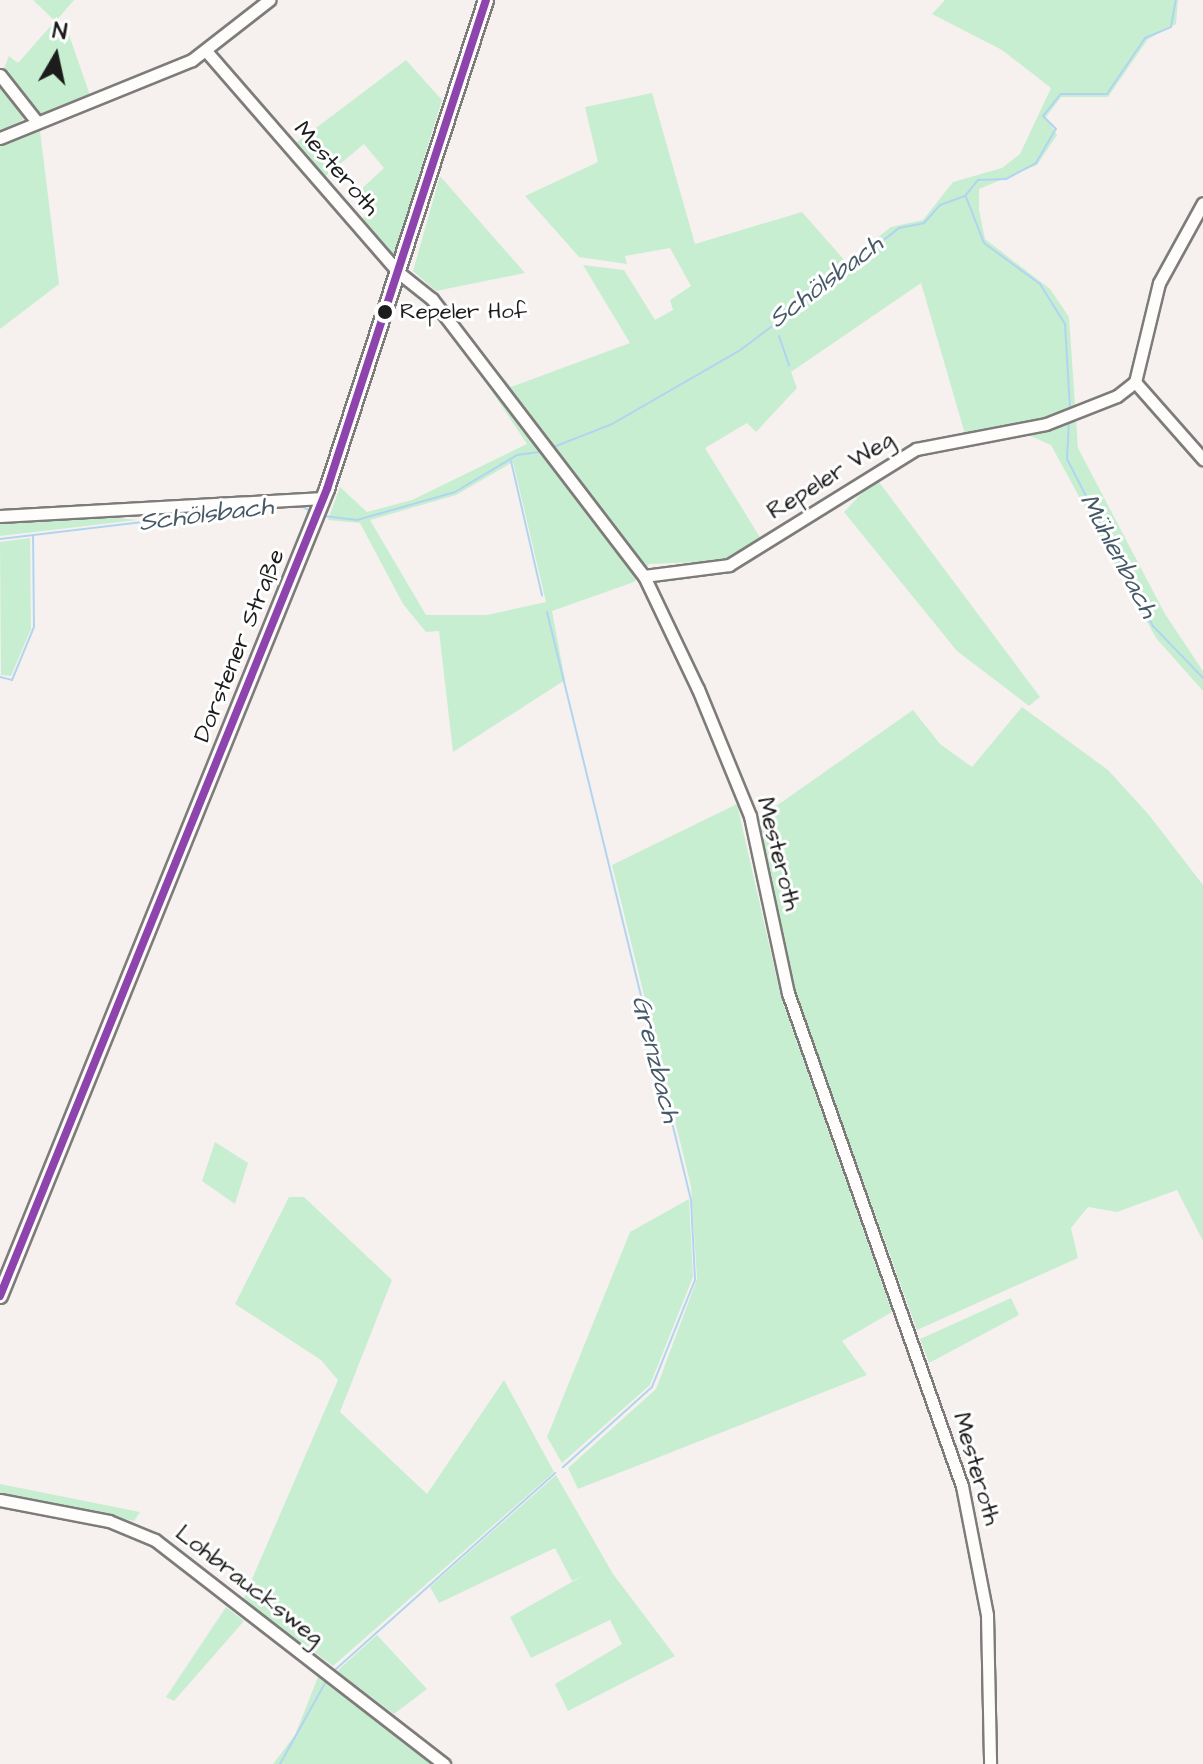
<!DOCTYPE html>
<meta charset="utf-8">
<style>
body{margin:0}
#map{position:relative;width:1203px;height:1764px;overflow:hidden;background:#f6f1ee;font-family:"Architects Daughter",sans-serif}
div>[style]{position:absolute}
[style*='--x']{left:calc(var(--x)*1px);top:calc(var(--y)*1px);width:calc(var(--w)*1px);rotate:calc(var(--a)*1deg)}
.green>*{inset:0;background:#c8eed1}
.stream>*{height:2px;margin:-1px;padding:0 1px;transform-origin:1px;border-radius:1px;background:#b1d5f0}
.roads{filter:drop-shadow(2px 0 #7e7c7a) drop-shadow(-2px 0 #7e7c7a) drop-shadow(0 2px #7e7c7a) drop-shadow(0 -2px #7e7c7a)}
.minor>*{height:11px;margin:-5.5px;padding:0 5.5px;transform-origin:5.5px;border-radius:5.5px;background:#fefdfc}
.major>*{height:14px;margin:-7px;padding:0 7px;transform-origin:7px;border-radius:7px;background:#fefdfc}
.bus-1>*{height:8px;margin:-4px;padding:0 4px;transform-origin:4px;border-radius:4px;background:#8e44ad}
.dots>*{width:22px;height:22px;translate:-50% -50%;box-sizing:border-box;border:4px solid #fff;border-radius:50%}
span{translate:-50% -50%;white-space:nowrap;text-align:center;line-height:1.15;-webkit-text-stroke:6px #fff;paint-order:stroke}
.bus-label{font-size:22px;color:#1c1c1c}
.left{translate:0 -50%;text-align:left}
.street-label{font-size:24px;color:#1c1c1c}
.water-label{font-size:26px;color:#465967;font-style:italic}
.north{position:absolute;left:16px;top:16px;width:80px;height:80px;-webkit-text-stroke:6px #fff;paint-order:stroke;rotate:9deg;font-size:22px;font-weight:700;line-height:32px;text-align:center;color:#1c1c1c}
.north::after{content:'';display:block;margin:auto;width:28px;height:36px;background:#1c1c1c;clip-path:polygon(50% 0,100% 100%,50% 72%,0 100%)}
</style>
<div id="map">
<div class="green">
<div style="clip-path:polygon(33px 0,74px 0,56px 21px,68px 32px,91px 98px,53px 113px,38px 113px,3px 71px,9px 56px,18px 63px,55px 21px)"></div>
<div style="clip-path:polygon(evenodd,945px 0,1178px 0,1176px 24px,1148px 39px,1108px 97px,1061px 97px,1046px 117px,1057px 135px,1037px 165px,979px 189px,979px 210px,985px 239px,1050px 289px,1069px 317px,1078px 448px,1165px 614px,1203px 671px,1203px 691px,1156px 638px,1051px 445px,1028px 435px,967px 445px,1044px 421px,965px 434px,921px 283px,791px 372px,797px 388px,756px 432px,747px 423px,705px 448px,761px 539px,726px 561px,649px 564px,634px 582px,552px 611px,565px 680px,453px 752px,439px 631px,426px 632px,403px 604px,360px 523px,328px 520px,340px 487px,367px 512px,412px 500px,527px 444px,456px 338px,445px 310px,511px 387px,630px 343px,583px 265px,624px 270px,655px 320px,673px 310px,670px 300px,691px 286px,670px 248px,625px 256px,627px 264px,579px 257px,525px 196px,598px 162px,585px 107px,652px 93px,695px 244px,802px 212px,846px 262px,891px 227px,923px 220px,953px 182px,1002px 168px,1020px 154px,1051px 88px,1002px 50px,932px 14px,945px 0,513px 462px,546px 602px,487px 615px,426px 615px,370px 520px,456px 495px,513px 462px)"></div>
<div style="clip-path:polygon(406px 60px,442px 100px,393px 258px,359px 222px,370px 211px,355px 195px,384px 168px,364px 144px,321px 180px,292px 146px)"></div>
<div style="clip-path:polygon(0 83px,24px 119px,0 133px)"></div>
<div style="clip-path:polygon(40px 131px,59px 284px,0 329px,0 144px)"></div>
<div style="clip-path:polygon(440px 176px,525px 273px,436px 291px,413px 271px)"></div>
<div style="clip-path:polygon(876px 478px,1040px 697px,1029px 706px,957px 651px,844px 512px)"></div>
<div style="clip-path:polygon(73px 513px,137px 520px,0 536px,0 521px)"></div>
<div style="clip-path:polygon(30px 538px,31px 629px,11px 676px,1px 675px,0 542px)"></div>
<div style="clip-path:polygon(659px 592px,759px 818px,913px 710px,940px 744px,972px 767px,1022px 707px,1108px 770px,1149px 815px,1203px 885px,1203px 1241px,1177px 1190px,1117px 1212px,1088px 1207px,1071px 1228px,1078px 1258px,917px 1330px,797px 997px,750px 802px,729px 776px,648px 597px)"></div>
<div style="clip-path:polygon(737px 804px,781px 997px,892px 1312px,842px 1341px,867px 1375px,578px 1489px,568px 1468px,656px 1389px,697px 1279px,691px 1186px,612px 865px)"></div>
<div style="clip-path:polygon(215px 1142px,248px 1163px,235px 1204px,202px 1181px)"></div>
<div style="clip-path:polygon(289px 1197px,304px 1197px,392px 1280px,340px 1412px,427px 1494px,504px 1380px,554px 1472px,333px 1666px,243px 1600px,338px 1380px,321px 1360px,235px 1304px)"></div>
<div style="clip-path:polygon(689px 1199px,693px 1277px,650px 1385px,562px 1463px,547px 1437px,630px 1232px)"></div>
<div style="clip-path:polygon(1011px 1298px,1019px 1315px,929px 1363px,920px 1339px)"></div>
<div style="clip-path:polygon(556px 1475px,613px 1574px,675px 1656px,568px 1711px,555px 1684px,622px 1644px,610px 1620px,531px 1658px,510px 1617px,586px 1574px,572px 1581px,555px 1548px,439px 1603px,430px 1587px)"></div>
<div style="clip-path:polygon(0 1484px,140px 1512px,134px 1521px,0 1495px)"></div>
<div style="clip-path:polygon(226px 1607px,244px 1621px,174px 1701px,166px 1697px)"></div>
<div style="clip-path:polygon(377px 1635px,427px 1689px,394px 1714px,337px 1671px)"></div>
<div style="clip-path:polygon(318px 1677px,415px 1750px,430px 1764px,273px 1764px,295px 1735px)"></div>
</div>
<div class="stream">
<div style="--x:966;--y:197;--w:49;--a:68.6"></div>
<div style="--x:984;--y:243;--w:69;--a:36.2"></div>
<div style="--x:1040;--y:284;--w:47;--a:58"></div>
<div style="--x:1065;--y:324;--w:84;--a:86.6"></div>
<div style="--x:779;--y:336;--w:31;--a:71"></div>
<div style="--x:1069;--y:420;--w:39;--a:93"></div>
<div style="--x:1067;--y:459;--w:188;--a:62.8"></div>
<div style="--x:1153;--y:626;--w:72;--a:46.1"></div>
<div style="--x:556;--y:446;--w:60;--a:-21.4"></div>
<div style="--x:612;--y:424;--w:146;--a:-29.9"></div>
<div style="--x:739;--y:351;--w:45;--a:-36.9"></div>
<div style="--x:775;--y:324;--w:14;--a:-65"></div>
<div style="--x:781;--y:311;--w:22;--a:-18"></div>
<div style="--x:802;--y:304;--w:123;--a:-38.1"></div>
<div style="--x:899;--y:228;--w:25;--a:-11"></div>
<div style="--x:924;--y:223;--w:24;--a:-48"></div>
<div style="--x:940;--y:205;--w:27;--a:-20"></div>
<div style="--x:965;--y:196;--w:21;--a:-51"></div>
<div style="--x:978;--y:180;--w:28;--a:-2"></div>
<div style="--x:1006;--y:179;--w:34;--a:-28"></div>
<div style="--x:1036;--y:163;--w:39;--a:-60"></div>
<div style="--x:1056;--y:129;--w:18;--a:-135"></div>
<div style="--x:1043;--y:116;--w:28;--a:-51"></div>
<div style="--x:1061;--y:94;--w:46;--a:0"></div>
<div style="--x:1107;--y:94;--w:68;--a:-55.8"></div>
<div style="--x:1145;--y:38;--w:28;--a:-23"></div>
<div style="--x:1171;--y:27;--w:27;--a:-80"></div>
<div style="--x:511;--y:461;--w:138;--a:77"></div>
<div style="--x:299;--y:505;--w:13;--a:27"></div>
<div style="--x:324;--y:516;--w:33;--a:7"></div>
<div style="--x:357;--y:520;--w:102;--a:-15.9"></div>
<div style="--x:455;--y:492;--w:72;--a:-30.8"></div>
<div style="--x:517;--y:455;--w:22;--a:-8"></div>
<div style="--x:0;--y:539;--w:279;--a:-6.8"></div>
<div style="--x:547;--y:612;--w:605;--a:76.24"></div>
<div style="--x:691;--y:1200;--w:80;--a:87.1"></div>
<div style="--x:695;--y:1280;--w:115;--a:111.9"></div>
<div style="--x:652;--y:1387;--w:120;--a:138"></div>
<div style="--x:0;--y:677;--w:12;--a:14"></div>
<div style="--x:12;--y:680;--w:57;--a:-67.5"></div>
<div style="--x:34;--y:627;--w:92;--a:-90.6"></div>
<div style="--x:336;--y:1669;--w:294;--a:-41.8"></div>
<div style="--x:280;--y:1764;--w:93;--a:-60.9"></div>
</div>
<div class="roads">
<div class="minor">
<div style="--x:207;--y:52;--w:291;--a:49"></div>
<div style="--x:398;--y:272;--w:43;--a:38.5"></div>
<div style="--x:432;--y:299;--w:349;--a:52.6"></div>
<div style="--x:644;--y:576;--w:125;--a:64.5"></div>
<div style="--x:698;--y:689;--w:137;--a:67.7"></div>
<div style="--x:750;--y:816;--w:181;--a:77.9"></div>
<div style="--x:788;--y:993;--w:523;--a:70.56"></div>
<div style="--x:962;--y:1486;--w:131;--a:79"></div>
<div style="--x:987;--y:1615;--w:149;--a:88.8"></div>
<div style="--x:0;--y:75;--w:60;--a:51.8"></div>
<div style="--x:0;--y:138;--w:207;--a:-22.1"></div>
<div style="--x:192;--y:60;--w:98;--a:-37.9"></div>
<div style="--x:1135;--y:382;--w:103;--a:48.6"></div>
<div style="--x:0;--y:516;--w:324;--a:-3.2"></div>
<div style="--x:644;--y:576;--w:86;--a:-7.4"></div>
<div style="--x:729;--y:565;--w:220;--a:-31.8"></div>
<div style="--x:916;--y:449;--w:132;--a:-10.9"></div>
<div style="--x:1046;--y:424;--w:76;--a:-21.5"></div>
<div style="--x:1117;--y:396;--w:23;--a:-38"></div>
<div style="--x:1135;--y:382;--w:102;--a:-76.4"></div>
<div style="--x:1159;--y:283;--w:91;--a:-61.2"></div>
<div style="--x:0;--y:1500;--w:111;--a:10.9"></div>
<div style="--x:109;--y:1521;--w:50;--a:22.4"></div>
<div style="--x:155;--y:1540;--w:366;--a:37.8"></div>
</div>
<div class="major">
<div style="--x:0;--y:1296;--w:871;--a:-67.94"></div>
<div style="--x:327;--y:489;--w:514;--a:-71.99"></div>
</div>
</div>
<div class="bus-1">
<div style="--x:0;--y:1296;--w:871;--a:-67.94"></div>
<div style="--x:327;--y:489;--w:514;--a:-71.99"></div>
</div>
<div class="dots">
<div style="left:385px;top:312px;background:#1c1c1c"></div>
</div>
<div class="bus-label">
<span class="left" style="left:400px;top:312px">Repeler Hof</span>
</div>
<div class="street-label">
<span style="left:336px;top:169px;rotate:49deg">Mesteroth</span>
<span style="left:831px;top:476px;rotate:-32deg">Repeler Weg</span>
<span style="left:240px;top:646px;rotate:-68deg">Dorstener Straße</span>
<span style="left:778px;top:854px;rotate:76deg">Mesteroth</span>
<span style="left:976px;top:1469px;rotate:74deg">Mesteroth</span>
<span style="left:249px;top:1586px;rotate:38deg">Lohbraucksweg</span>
</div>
<div class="water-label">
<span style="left:826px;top:282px;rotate:-37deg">Schölsbach</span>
<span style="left:206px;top:515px;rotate:-7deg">Schölsbach</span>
<span style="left:1118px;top:556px;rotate:62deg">Mühlenbach</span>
<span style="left:655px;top:1059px;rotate:76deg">Grenzbach</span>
</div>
<div class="north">N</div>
</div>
